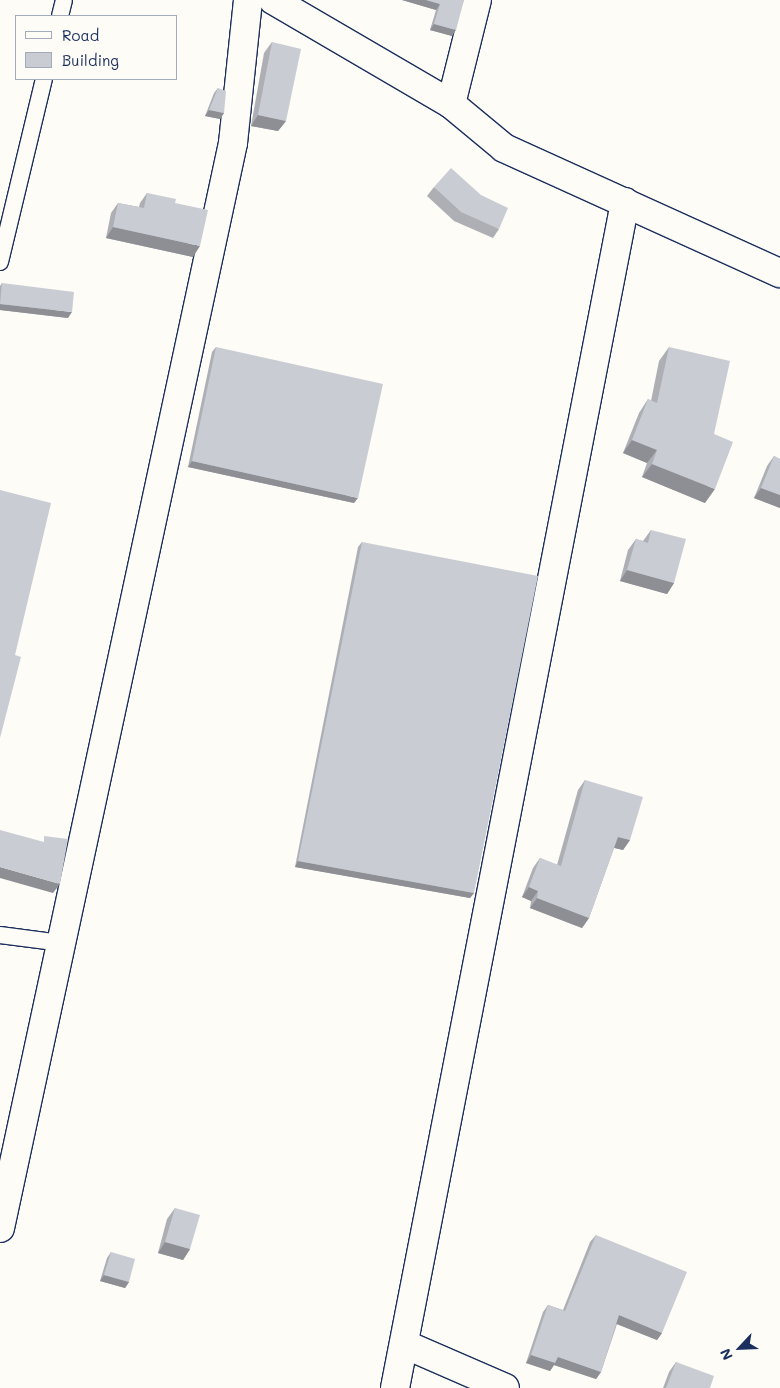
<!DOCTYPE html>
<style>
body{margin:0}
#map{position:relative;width:780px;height:1388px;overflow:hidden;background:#fdfcf7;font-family:Mali,sans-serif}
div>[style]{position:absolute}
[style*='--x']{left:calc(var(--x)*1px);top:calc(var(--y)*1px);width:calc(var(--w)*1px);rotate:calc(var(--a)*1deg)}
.roads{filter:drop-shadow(1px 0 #1b2f5e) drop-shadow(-1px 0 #1b2f5e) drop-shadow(0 1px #1b2f5e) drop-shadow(0 -1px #1b2f5e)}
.lane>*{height:16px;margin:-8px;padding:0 8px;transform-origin:8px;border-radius:8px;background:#fdfcf7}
.street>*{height:28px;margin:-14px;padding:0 14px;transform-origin:14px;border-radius:14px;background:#fdfcf7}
.wall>*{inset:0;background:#adafb5}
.shaded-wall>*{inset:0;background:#8d8f94}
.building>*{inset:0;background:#c9ccd3}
span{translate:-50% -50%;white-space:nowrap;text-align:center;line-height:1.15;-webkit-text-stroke:4px #fdfcf7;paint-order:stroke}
.legend{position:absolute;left:15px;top:15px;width:162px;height:65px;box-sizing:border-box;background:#fdfcf7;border:1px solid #a3aaba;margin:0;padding:6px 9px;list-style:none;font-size:15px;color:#1b2f5e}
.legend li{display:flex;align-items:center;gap:10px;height:25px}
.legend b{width:25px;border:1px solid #a3aaba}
.north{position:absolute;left:715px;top:1323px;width:50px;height:50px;-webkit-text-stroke:4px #fdfcf7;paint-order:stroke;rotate:245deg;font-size:14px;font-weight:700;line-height:20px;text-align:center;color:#1b2f5e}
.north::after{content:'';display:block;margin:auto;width:18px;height:22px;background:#1b2f5e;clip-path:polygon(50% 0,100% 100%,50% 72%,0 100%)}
</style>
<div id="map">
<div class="roads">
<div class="lane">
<div style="--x:60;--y:16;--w:16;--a:-76"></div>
<div style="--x:0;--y:262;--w:188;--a:-76.5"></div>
<div style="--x:0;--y:935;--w:63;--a:7.4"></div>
</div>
<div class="street">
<div style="--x:273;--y:0;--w:206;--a:30.3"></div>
<div style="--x:451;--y:104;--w:69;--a:39.7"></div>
<div style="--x:504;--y:148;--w:303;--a:24.4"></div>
<div style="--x:451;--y:104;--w:107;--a:-76"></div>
<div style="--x:0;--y:1228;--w:1110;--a:-77.88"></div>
<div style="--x:233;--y:143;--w:144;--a:-84"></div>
<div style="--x:404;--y:1344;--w:110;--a:23.5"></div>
<div style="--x:395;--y:1388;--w:1208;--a:-79.02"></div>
</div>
</div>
<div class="wall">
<div style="clip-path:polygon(402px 0,464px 0,452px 36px,430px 30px,436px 10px)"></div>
<div style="clip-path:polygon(272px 42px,286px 121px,278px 131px,251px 126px,264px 53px)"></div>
<div style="clip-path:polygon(218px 88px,224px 113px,220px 119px,205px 116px,214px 93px)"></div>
<div style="clip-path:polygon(434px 187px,499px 229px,493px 238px,454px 221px,427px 196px)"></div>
<div style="clip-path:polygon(147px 193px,175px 203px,193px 257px,106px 238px,111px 213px,118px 203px,139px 207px,140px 203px)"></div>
<div style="clip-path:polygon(2px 283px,68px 318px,0 310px,0 286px)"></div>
<div style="clip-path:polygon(216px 347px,354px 503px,188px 467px,212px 352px)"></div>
<div style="clip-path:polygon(669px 347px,714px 434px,705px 503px,642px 477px,647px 463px,623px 453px,639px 413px,648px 399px,651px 401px,659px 361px)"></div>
<div style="clip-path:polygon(774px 456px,780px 459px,780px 508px,754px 498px,767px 466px)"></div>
<div style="clip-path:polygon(651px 530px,674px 583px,667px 594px,620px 581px,628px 550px,636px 539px,643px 541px)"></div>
<div style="clip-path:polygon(362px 542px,474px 893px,470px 898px,295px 867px,358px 547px)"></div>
<div style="clip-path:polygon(585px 780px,630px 840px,623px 850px,614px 848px,589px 918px,582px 928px,530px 908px,531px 901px,522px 897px,533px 868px,540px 858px,557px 865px,578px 790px)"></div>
<div style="clip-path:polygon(175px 1208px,190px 1249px,183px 1260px,158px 1253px,167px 1219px)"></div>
<div style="clip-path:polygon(596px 1235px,662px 1333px,657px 1340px,617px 1324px,601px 1372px,596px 1379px,554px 1365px,550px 1371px,526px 1363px,543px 1312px,548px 1305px,563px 1310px,590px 1242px)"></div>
<div style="clip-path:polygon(111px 1252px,129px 1282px,125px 1288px,100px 1281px,107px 1258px)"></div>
<div style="clip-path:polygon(676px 1362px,710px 1388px,663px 1388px,669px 1372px)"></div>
</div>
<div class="shaded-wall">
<div style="clip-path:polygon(402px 0,426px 0,440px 4px,436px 10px)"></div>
<div style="clip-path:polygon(434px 24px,456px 30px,452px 36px,430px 30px)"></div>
<div style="clip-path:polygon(209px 110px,224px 113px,220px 119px,205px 116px)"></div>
<div style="clip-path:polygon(258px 115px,286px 121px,278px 131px,251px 126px)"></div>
<div style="clip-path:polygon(113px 227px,200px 246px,193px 257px,106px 238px)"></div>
<div style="clip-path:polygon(0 304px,72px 312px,68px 318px,0 310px)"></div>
<div style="clip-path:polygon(632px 440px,657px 450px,647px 463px,623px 453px)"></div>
<div style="clip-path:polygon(192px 461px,358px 498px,354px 503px,188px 467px)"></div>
<div style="clip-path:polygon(652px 464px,715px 489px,705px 503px,642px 477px)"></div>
<div style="clip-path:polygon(761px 488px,780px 495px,780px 508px,754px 498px)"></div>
<div style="clip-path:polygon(627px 570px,674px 583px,667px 594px,620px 581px)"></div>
<div style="clip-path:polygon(618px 837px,630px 840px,623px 850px,611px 847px)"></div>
<div style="clip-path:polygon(298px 861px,474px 893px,470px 898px,295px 867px)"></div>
<div style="clip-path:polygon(0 867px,60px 884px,53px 893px,0 878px)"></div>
<div style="clip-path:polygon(529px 887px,538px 891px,531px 901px,522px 897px)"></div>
<div style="clip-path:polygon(537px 898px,589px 918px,582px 928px,530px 908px)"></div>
<div style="clip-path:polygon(165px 1242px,190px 1249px,183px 1260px,158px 1253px)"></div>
<div style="clip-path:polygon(104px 1275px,129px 1282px,125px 1288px,100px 1281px)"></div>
<div style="clip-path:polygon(619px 1315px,662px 1333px,657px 1340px,614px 1323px)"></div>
<div style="clip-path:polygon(531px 1355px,558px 1357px,601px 1372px,596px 1379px,554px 1365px,550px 1371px,526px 1363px)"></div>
</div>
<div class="building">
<div style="clip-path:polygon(426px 0,464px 0,456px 30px,434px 24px,440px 4px)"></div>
<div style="clip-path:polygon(272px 42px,301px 49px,286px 121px,258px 115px)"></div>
<div style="clip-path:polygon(218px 88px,226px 91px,224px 113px,209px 110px)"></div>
<div style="clip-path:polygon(451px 168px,481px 195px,508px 208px,499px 229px,461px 212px,434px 187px)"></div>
<div style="clip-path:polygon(147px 193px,176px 199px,175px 203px,208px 210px,200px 246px,113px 227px,118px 203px,144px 208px)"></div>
<div style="clip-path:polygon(2px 283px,74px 292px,72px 312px,0 304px)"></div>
<div style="clip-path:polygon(216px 347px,383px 384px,358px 498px,192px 461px)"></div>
<div style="clip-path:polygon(669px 347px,730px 361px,714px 434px,733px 442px,715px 489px,652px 464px,657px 450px,632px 440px,648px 399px,657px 403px)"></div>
<div style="clip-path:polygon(774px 456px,780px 459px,780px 495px,761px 488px)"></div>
<div style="clip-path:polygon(0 490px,51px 503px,15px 655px,21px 657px,0 738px)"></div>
<div style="clip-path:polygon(651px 530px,686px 539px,674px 583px,627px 570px,636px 539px,648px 543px)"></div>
<div style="clip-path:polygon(362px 542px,538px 576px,474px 893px,298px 861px)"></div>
<div style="clip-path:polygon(585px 780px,643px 797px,630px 840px,618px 837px,589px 918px,537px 898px,538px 891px,529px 887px,540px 858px,561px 866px)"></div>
<div style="clip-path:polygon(0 830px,44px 842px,44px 836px,68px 839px,60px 884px,0 867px)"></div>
<div style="clip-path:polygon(175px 1208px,200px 1215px,190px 1249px,165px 1242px)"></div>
<div style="clip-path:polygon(596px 1235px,687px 1272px,662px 1333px,619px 1315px,601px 1372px,558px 1357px,555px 1363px,531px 1355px,548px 1305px,565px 1311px)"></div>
<div style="clip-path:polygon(111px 1252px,135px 1259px,129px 1282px,104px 1275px)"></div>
<div style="clip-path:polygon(676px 1362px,714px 1376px,710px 1388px,666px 1388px)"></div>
</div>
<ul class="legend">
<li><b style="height:6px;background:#fdfcf7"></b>Road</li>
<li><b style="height:14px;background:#c9ccd3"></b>Building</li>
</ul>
<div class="north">N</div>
</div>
